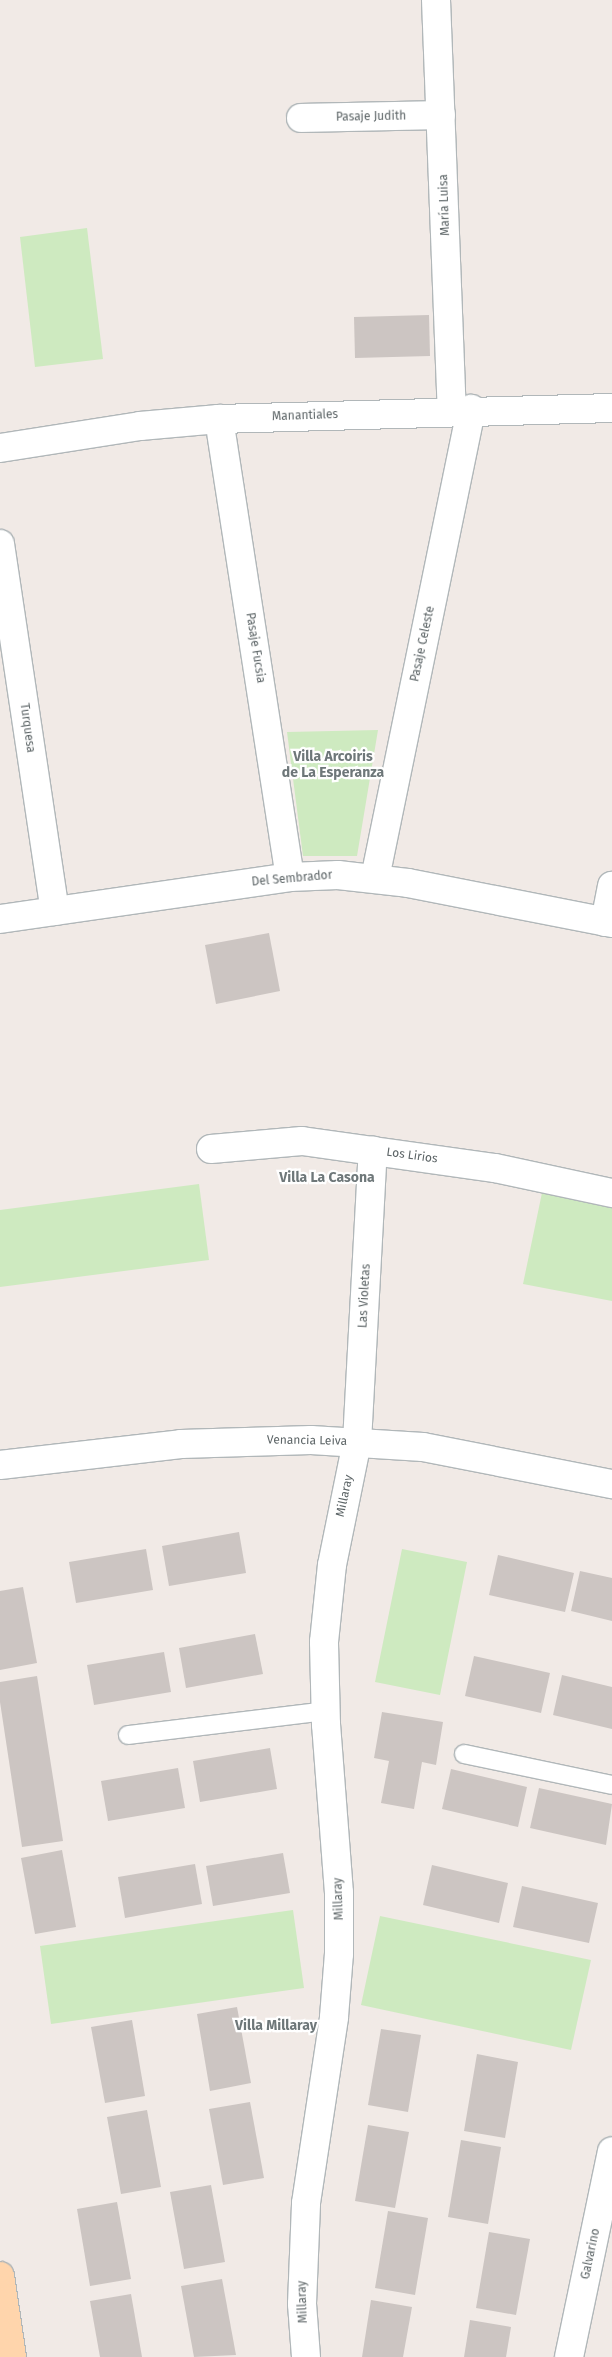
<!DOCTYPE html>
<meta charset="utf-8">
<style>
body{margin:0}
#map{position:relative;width:612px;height:2357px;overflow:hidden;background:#f1eae6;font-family:"Fira Sans",sans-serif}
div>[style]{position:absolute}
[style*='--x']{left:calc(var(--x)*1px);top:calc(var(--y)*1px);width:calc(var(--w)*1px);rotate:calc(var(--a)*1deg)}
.green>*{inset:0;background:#ceeac0}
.building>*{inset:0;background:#ccc5c2}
.roads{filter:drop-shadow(1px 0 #b1b7b9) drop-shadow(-1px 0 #b1b7b9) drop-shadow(0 1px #b1b7b9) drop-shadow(0 -1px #b1b7b9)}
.service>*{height:18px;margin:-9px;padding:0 9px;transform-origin:9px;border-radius:9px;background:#fff}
.minor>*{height:28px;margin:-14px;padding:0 14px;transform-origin:14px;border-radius:14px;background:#fff}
.tertiary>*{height:28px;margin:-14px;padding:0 14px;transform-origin:14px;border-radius:14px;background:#fff}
.primary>*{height:28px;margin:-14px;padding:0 14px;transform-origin:14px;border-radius:14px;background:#ffd5ac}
span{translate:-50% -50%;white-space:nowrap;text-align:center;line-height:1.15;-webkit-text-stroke:4.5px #fff;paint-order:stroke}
.street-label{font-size:12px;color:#5d6567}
.neighbourhood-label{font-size:14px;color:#6e7779;font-weight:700}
</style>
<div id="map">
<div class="green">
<div style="clip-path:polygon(87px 228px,103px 359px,35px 367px,20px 237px)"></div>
<div style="clip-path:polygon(378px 730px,357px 856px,303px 856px,287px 732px)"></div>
<div style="clip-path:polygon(199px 1184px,209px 1260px,0 1287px,0 1210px)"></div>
<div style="clip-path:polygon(543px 1188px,612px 1202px,612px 1301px,523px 1284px)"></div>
<div style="clip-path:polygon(402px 1549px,467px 1562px,440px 1695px,375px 1682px)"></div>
<div style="clip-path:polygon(293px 1910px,304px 1988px,51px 2024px,40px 1946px)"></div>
<div style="clip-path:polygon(380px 1916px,591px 1960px,571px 2050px,361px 2005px)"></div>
</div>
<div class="building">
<div style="clip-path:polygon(429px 315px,430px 356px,355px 358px,354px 317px)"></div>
<div style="clip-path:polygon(269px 933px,280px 991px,216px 1004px,205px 945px)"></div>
<div style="clip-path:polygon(239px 1532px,246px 1573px,169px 1586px,162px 1546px)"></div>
<div style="clip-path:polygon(146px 1549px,153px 1590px,76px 1603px,69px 1562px)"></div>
<div style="clip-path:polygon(498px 1555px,574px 1573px,565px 1612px,489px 1595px)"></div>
<div style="clip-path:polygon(580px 1571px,612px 1578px,612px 1621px,571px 1611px)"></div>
<div style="clip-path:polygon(23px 1587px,37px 1663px,0 1670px,0 1591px)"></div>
<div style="clip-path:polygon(255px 1634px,263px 1674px,186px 1688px,179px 1648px)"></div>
<div style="clip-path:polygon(164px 1652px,171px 1692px,94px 1705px,87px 1665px)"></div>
<div style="clip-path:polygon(474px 1656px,550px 1673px,541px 1713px,465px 1696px)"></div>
<div style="clip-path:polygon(562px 1675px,612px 1687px,612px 1729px,553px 1715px)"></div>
<div style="clip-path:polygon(37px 1676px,63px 1841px,22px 1847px,0 1702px,0 1682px)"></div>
<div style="clip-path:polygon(382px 1712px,443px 1722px,436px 1765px,422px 1762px,414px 1809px,381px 1803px,389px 1761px,374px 1758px)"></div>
<div style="clip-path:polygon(270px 1748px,277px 1789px,200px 1802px,193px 1761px)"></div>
<div style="clip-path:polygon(178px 1768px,185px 1808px,108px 1821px,101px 1781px)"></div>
<div style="clip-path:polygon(451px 1769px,527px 1787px,518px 1827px,442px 1809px)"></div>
<div style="clip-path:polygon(539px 1788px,612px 1804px,606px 1845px,530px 1828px)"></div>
<div style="clip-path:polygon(62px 1850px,76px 1927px,35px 1934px,21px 1858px)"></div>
<div style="clip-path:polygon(283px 1853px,290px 1893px,213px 1906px,206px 1866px)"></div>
<div style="clip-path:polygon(195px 1864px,202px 1904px,125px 1918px,118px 1877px)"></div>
<div style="clip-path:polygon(432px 1865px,508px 1883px,499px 1923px,423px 1905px)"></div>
<div style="clip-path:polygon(522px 1886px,598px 1903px,589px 1943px,513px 1927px)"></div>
<div style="clip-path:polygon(237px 2007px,251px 2083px,210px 2091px,197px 2014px)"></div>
<div style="clip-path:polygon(132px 2020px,145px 2096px,105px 2103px,91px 2027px)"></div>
<div style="clip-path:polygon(381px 2029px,421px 2035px,408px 2112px,368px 2105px)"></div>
<div style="clip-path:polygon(477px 2054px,518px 2062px,505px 2138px,464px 2131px)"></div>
<div style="clip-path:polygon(250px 2102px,264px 2178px,223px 2185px,209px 2109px)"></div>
<div style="clip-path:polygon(147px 2110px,161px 2187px,121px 2194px,107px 2117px)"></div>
<div style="clip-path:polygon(368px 2125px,409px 2132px,395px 2208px,355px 2201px)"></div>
<div style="clip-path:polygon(461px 2140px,501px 2147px,488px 2224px,448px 2217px)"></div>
<div style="clip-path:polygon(211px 2185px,225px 2262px,184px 2269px,170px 2192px)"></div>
<div style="clip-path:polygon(117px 2202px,131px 2279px,90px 2286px,77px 2209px)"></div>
<div style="clip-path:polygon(388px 2211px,428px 2218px,415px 2295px,375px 2288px)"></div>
<div style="clip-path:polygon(489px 2232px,530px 2239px,516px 2315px,476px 2308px)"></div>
<div style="clip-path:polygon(222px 2279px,236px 2355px,194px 2357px,181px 2286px)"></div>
<div style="clip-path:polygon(131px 2294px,142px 2357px,100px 2357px,90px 2301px)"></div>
<div style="clip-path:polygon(371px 2300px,412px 2307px,403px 2357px,362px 2357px)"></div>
<div style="clip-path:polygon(470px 2320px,511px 2327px,506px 2357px,464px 2357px)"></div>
</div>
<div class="roads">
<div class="service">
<div style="--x:128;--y:1735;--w:198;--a:-6.9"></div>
<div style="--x:464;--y:1754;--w:151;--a:11.8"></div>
</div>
<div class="minor">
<div style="--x:436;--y:0;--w:410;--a:87.8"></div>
<div style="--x:301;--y:118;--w:140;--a:-1.2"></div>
<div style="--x:219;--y:419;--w:463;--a:81.2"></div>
<div style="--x:0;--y:544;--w:371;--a:81.5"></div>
<div style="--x:375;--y:878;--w:479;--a:-78.4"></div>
<div style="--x:0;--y:919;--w:293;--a:-8.2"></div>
<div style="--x:290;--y:877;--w:48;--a:-2.4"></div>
<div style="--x:338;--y:875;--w:70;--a:6.5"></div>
<div style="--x:408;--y:883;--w:208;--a:11.1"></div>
<div style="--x:605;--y:922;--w:37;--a:-79"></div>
<div style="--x:211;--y:1149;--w:91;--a:-5"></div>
<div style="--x:302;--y:1141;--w:195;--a:8"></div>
<div style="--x:495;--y:1168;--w:120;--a:12.1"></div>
<div style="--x:306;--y:2357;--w:53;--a:-94.3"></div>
<div style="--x:302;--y:2304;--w:101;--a:-87.7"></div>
<div style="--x:306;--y:2203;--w:188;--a:-81.4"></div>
<div style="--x:334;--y:2017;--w:63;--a:-85.5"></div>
<div style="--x:339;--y:1954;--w:61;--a:-90"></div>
<div style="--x:339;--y:1893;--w:169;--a:-94.4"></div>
<div style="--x:326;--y:1725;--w:83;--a:-91.4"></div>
<div style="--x:324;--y:1642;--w:77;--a:-84.1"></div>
<div style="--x:332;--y:1565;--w:126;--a:-78.5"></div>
<div style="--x:357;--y:1442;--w:292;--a:-86.9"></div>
<div style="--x:569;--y:2357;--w:210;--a:-78.2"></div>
</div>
<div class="tertiary">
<div style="--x:0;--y:448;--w:142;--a:-8.9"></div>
<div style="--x:140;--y:426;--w:79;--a:-5.1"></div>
<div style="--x:219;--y:419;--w:393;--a:-1.6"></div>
<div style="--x:0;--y:1465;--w:182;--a:-6.6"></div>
<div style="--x:181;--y:1444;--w:130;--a:-1.8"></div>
<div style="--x:311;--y:1440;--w:112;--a:3.6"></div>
<div style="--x:423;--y:1447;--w:193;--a:11.1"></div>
</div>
<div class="primary">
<div style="--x:0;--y:2276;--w:82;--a:81.6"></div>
</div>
</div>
<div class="street-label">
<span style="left:371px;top:117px;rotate:-1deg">Pasaje Judith</span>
<span style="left:445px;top:205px;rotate:-92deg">María Luisa</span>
<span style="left:305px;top:416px;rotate:-2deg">Manantiales</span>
<span style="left:423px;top:644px;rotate:-78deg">Pasaje Celeste</span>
<span style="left:255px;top:648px;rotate:81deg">Pasaje Fucsia</span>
<span style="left:27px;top:728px;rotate:82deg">Turquesa</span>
<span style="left:292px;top:879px;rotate:-5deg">Del Sembrador</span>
<span style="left:412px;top:1156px;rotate:8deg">Los Lirios</span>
<span style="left:365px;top:1296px;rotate:-87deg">Las Violetas</span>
<span style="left:307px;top:1441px;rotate:1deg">Venancia Leiva</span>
<span style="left:345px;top:1496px;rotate:-78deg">Millaray</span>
<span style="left:339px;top:1899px;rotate:-92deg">Millaray</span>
<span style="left:591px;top:2254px;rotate:-78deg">Galvarino</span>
<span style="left:303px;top:2302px;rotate:-92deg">Millaray</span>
</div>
<div class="neighbourhood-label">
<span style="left:333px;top:765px">Villa Arcoiris<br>de La Esperanza</span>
<span style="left:327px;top:1178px">Villa La Casona</span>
<span style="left:276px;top:2026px">Villa Millaray</span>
</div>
</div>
